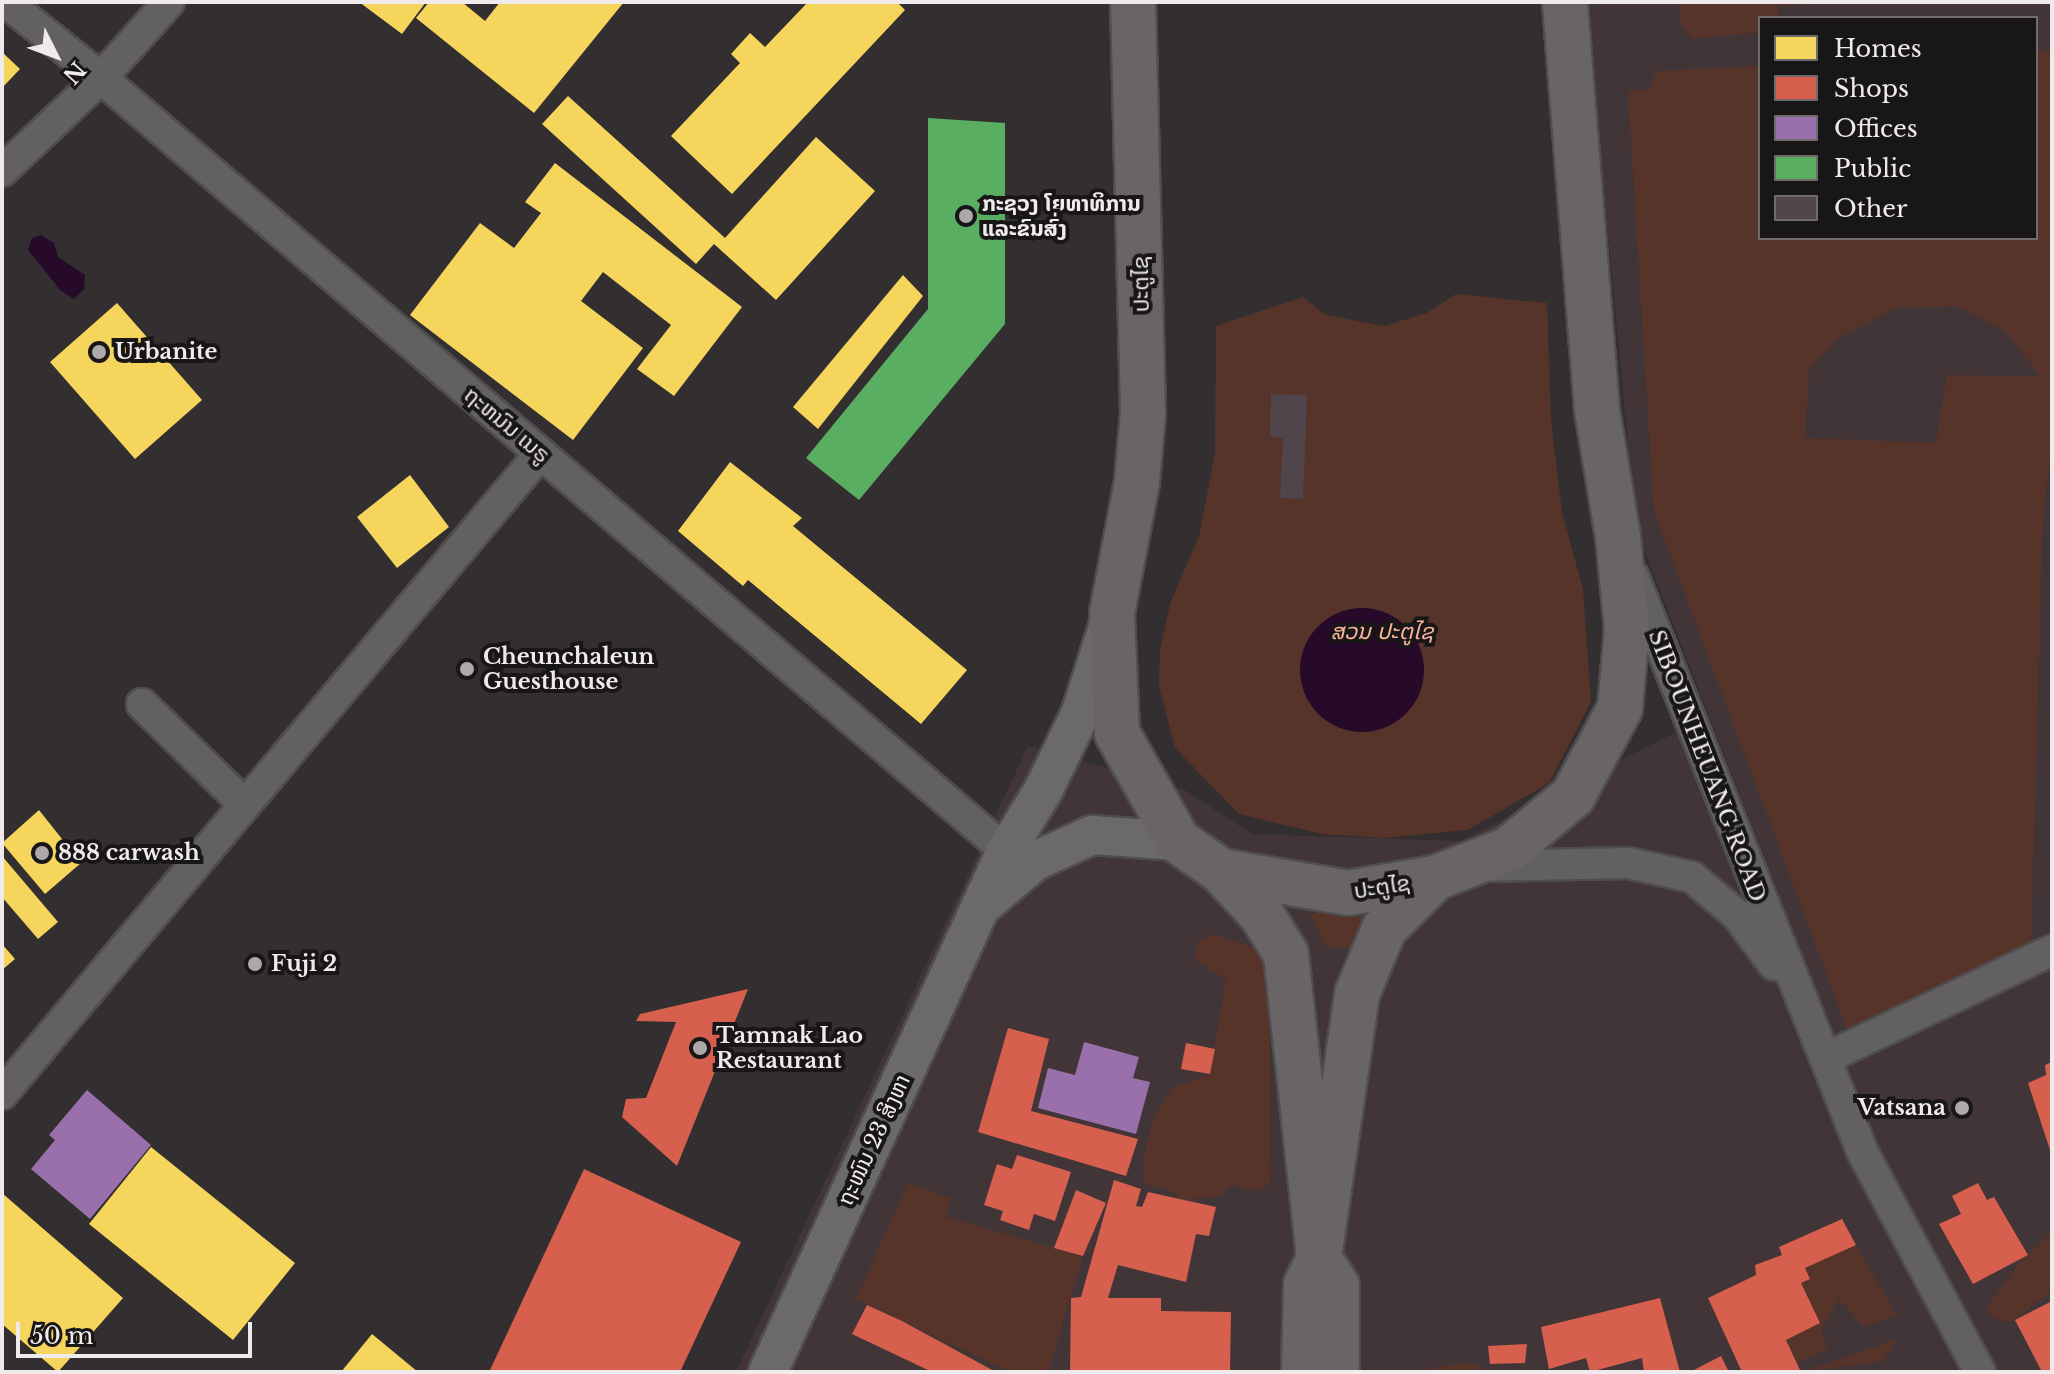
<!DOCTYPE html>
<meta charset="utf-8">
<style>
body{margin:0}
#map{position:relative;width:2054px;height:1374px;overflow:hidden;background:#332e30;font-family:"Libre Baskerville","Noto Sans Lao",serif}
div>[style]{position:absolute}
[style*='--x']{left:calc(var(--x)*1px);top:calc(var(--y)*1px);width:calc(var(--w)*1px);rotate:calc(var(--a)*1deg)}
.built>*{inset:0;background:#413538}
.green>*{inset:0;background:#563429}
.water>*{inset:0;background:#270929}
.round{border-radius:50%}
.homes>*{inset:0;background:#f6d55c}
.shops>*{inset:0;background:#d6604d}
.offices>*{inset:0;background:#9970ab}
.public>*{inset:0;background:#5aae61}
.building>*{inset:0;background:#50454b}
.roads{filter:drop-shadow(2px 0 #504d4e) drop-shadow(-2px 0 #504d4e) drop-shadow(0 2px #504d4e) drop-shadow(0 -2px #504d4e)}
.minor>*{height:30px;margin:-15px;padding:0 15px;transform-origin:15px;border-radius:15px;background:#626060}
.major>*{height:38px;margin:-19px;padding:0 19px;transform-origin:19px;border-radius:19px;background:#6b6969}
.highway>*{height:44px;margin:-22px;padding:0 22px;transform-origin:22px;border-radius:22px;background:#696566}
.dots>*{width:22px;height:22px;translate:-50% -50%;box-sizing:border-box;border:4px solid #191617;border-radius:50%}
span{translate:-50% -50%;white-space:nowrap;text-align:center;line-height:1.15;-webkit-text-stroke:8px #191617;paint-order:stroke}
.poi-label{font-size:22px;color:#efebec;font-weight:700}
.left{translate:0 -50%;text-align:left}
.right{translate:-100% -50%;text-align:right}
.street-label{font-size:22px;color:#efebec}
.park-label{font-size:22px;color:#f8b49c;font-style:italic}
.frame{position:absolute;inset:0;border:4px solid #efebec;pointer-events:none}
.legend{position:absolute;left:1758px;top:16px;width:280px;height:224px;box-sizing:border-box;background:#191617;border:2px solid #6f6b6c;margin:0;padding:10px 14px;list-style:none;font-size:24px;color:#efebec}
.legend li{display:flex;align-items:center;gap:16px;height:40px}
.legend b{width:40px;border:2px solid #6f6b6c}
.north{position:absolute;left:16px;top:16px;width:80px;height:80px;-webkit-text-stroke:6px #191617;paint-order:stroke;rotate:132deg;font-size:22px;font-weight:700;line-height:32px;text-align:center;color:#efebec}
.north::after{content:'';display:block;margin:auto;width:28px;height:36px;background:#efebec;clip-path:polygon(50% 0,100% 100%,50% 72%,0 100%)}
.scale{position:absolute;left:16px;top:1322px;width:236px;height:36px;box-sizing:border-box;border:4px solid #efebec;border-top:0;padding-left:10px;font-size:24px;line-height:28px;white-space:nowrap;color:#efebec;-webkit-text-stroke:6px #191617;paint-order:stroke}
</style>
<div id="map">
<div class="built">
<div style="clip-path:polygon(evenodd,1586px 2px,2052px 2px,2052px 1372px,736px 1372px,1028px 746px,1183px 789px,1252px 834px,1460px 841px,1691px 725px,1807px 967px,1636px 529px,1586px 2px,1760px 18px,2036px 18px,2036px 238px,1760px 238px,1760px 18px)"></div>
</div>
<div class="green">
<div style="clip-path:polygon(1680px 2px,1849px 2px,1779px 6px,1777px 18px,1760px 18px,1760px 32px,1693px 39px,1681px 24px)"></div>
<div style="clip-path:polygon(evenodd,2052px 50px,2052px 444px,2043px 515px,2031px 942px,1847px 1029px,1654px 511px,1628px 92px,1651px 88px,1656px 71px,1760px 66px,1760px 238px,2036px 238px,2036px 51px,2052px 50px,1957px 306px,2005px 331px,2041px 377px,1947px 375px,1936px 443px,1805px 438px,1809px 370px,1837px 339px,1896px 308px,1957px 306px)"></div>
<div style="clip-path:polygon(1456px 294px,1547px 303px,1551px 420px,1562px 513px,1583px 589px,1591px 702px,1549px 783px,1468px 830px,1384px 838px,1322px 834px,1239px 814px,1175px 748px,1159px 686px,1160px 650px,1170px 604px,1199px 536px,1215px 454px,1216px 326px,1303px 297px,1326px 315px,1384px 326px,1427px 313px)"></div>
<div style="clip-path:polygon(1310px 913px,1368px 915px,1351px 948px,1325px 947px)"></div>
<div style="clip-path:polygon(1211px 934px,1255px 948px,1269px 973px,1271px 1177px,1269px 1184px,1257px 1191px,1231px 1185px,1219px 1196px,1183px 1200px,1168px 1189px,1145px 1184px,1144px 1157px,1154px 1117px,1172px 1088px,1210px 1074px,1226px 979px,1195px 960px,1198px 942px)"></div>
<div style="clip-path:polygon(908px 1183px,950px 1198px,946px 1217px,1083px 1256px,1048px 1372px,1009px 1372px,856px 1299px)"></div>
<div style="clip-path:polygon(2052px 1231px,2052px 1290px,2015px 1320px,2003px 1322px,1990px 1316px,1987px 1307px,2023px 1259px)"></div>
<div style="clip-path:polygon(1856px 1245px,1897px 1316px,1863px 1326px,1839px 1299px,1821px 1329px,1828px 1348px,1798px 1363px,1786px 1340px,1819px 1323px,1801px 1283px,1810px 1279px,1805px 1268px)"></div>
<div style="clip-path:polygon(1898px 1339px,1883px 1361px,1809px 1372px,1812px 1369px)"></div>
<div style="clip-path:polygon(1471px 1363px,1489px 1372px,1409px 1372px,1459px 1364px)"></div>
</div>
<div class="water">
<div style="clip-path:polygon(41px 235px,54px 243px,58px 257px,85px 275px,84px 289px,74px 299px,61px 291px,28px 250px,32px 238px)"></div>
<div class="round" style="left:1300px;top:608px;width:124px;height:124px"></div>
</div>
<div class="homes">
<div style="clip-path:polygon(359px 2px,426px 2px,402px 34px)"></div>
<div style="clip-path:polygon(429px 2px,462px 2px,485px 21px,500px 2px,624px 2px,534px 113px,416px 18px)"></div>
<div style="clip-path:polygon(808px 2px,897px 2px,905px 10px,732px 194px,671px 136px,740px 63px,731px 54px,750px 33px,765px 47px)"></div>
<div style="clip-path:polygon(2px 52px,20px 69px,2px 88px)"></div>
<div style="clip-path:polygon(568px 96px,725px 238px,816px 137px,875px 191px,776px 300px,714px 244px,696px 264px,542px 124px)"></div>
<div style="clip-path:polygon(555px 163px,742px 307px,674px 396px,637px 369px,671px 325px,603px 272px,581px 301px,643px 348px,573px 440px,410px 315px,480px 223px,514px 248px,541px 213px,525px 202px)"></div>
<div style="clip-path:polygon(903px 275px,923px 296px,818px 429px,793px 407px)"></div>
<div style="clip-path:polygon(117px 303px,202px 400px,135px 459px,50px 362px)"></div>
<div style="clip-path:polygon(730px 462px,802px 518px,793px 526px,967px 670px,921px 724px,748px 580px,743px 586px,678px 531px)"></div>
<div style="clip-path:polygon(410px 475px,449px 527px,397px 568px,357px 517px)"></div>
<div style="clip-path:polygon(39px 810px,81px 863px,45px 894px,2px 843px)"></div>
<div style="clip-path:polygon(2px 856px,58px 922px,38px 939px,2px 897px)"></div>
<div style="clip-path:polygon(2px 944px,15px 959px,2px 970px)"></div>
<div style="clip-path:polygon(151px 1147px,295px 1263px,233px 1340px,89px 1224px)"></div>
<div style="clip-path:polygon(2px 1193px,123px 1298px,58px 1372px,2px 1324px)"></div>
<div style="clip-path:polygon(372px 1334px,418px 1372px,341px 1372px)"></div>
</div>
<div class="shops">
<div style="clip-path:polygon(748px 989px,677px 1166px,622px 1117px,626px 1099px,646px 1098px,676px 1022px,636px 1021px,640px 1014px)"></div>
<div style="clip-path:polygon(1008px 1028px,1049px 1039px,1031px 1111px,1138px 1139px,1126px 1176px,978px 1132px)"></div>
<div style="clip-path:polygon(1186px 1043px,1215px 1049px,1210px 1074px,1181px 1069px)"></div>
<div style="clip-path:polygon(2052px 1062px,2052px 1156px,2028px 1083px,2046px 1075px,2045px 1065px)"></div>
<div style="clip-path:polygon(1017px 1155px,1071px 1172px,1055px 1221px,1034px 1214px,1029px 1230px,1000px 1220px,1003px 1211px,984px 1205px,997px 1164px,1012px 1169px)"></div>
<div style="clip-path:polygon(584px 1169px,741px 1242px,680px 1372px,489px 1372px)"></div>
<div style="clip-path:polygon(1114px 1180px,1141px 1189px,1136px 1206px,1142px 1207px,1148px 1192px,1216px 1207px,1209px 1236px,1196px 1234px,1186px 1282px,1118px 1265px,1108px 1298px,1161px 1298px,1161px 1311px,1231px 1312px,1230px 1372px,1070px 1372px,1071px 1298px,1081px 1297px)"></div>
<div style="clip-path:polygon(1978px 1183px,1987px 1200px,1994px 1197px,2028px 1255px,1973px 1284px,1939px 1224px,1961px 1214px,1952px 1196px)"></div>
<div style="clip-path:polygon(1076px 1190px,1106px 1203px,1083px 1256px,1054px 1248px)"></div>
<div style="clip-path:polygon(1842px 1219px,1856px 1245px,1805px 1268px,1810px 1279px,1801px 1283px,1820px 1323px,1786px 1340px,1801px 1372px,1742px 1372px,1708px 1298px,1756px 1275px,1755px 1265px,1782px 1255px,1779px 1247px)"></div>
<div style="clip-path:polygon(1660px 1298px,1680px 1372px,1644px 1372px,1642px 1358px,1590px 1372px,1586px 1358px,1549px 1369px,1541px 1327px)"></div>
<div style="clip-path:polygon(2052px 1301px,2052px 1372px,2042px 1372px,2015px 1320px)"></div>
<div style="clip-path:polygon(867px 1305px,902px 1321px,996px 1372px,932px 1372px,852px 1334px)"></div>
<div style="clip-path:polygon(1527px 1344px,1525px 1363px,1490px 1364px,1488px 1346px)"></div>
<div style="clip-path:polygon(1721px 1356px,1729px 1372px,1690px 1372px)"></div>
</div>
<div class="offices">
<div style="clip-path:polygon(1084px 1042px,1139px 1057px,1133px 1078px,1150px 1082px,1136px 1134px,1038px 1108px,1048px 1068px,1075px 1075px)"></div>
<div style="clip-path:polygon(87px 1090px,151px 1145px,90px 1219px,31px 1169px,55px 1140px,49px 1135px)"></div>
</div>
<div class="public">
<div style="clip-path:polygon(928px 118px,1005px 123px,1005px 324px,859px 500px,806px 458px,928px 309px)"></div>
</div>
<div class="building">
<div style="clip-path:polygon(1271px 394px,1307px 395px,1303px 499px,1280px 498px,1283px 438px,1270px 437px)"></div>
</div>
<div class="roads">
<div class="minor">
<div style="--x:6;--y:2;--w:122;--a:38.7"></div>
<div style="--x:101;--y:78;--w:1190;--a:40.5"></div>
<div style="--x:2;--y:171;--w:136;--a:-43.2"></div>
<div style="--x:101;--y:78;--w:102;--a:-48.2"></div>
<div style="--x:1633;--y:576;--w:621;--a:68.27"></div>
<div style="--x:1863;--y:1153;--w:248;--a:61.9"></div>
<div style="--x:142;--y:704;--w:143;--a:44.4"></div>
<div style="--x:1483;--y:866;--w:145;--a:-1.2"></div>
<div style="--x:1628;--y:863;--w:66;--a:12.3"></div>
<div style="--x:1692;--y:877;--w:59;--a:40.2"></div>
<div style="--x:1737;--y:915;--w:62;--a:53.5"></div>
<div style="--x:1826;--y:1058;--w:250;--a:-25.5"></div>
<div style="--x:2;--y:1094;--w:836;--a:-49.95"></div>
</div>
<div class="major">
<div style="--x:988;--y:901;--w:62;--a:-40.4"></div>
<div style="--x:1035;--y:861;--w:63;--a:-24.5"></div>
<div style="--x:1092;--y:835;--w:86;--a:4"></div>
<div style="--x:768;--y:1372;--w:573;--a:-65.45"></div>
<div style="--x:1006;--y:851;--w:73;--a:-58.5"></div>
<div style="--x:1044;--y:789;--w:85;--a:-64.3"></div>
<div style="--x:1081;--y:712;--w:89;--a:-72.4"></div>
</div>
<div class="highway">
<div style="--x:1133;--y:2;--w:411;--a:88.6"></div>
<div style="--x:1143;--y:413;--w:69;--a:95"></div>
<div style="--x:1137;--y:482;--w:133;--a:100.8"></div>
<div style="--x:1112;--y:613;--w:120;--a:87.6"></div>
<div style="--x:1117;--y:733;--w:124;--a:60.5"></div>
<div style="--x:1178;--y:841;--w:52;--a:34.9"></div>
<div style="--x:1221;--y:871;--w:129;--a:9.8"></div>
<div style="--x:1348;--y:893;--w:88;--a:-9.8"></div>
<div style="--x:1435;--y:878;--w:79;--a:-21.4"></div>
<div style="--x:1509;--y:849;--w:83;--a:-39.6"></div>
<div style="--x:1573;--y:796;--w:100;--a:-61.9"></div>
<div style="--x:1620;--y:708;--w:78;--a:-84.9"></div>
<div style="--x:1627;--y:630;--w:93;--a:-95.5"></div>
<div style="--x:1618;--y:537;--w:129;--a:-99.4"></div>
<div style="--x:1597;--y:410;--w:409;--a:-94.5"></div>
<div style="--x:1221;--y:871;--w:60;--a:47"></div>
<div style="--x:1262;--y:915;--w:46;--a:58.4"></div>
<div style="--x:1286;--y:954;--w:306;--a:83.8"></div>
<div style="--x:1319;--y:1258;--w:33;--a:57"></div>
<div style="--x:1337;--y:1286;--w:86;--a:90"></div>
<div style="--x:1304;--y:1372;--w:87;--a:-88.7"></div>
<div style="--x:1306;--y:1285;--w:30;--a:-64"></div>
<div style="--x:1319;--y:1258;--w:267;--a:-81.8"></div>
<div style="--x:1357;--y:994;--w:70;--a:-67.4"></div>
<div style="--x:1384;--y:929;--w:72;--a:-45"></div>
</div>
</div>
<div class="dots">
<div style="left:966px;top:216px;background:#ada9aa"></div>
<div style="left:99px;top:352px;background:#ada9aa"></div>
<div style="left:467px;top:669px;background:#ada9aa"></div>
<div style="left:42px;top:853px;background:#ada9aa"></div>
<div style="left:255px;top:964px;background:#ada9aa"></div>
<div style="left:700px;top:1048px;background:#ada9aa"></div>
<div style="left:1962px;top:1108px;background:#ada9aa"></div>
</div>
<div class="poi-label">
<span class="left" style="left:982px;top:216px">ກະຊວງ ໂຍທາທິການ<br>ແລະຂົນສົ່ງ</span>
<span class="left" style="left:115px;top:352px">Urbanite</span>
<span class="left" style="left:483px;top:669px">Cheunchaleun<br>Guesthouse</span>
<span class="left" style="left:58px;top:853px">888 carwash</span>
<span class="left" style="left:271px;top:964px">Fuji 2</span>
<span class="left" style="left:716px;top:1048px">Tamnak Lao<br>Restaurant</span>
<span class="right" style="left:1946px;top:1108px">Vatsana</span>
</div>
<div class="street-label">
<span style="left:1141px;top:284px;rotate:-91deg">ປະຕູໄຊ</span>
<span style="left:507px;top:425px;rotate:40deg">ຖະຫນົນ ເນຣູ</span>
<span style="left:1707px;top:766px;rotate:69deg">SIBOUNHEUANG ROAD</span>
<span style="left:1382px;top:887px;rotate:-9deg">ປະຕູໄຊ</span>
<span style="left:874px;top:1140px;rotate:-65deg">ຖະໜົນ 23 ສິງຫາ</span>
</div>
<div class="park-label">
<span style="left:1382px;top:632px">ສວນ ປະຕູໄຊ</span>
</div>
<div class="frame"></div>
<ul class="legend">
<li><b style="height:22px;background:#f6d55c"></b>Homes</li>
<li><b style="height:22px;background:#d6604d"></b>Shops</li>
<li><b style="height:22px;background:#9970ab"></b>Offices</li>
<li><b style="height:22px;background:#5aae61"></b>Public</li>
<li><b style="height:22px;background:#50454b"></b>Other</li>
</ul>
<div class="north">N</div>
<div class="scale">50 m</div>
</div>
